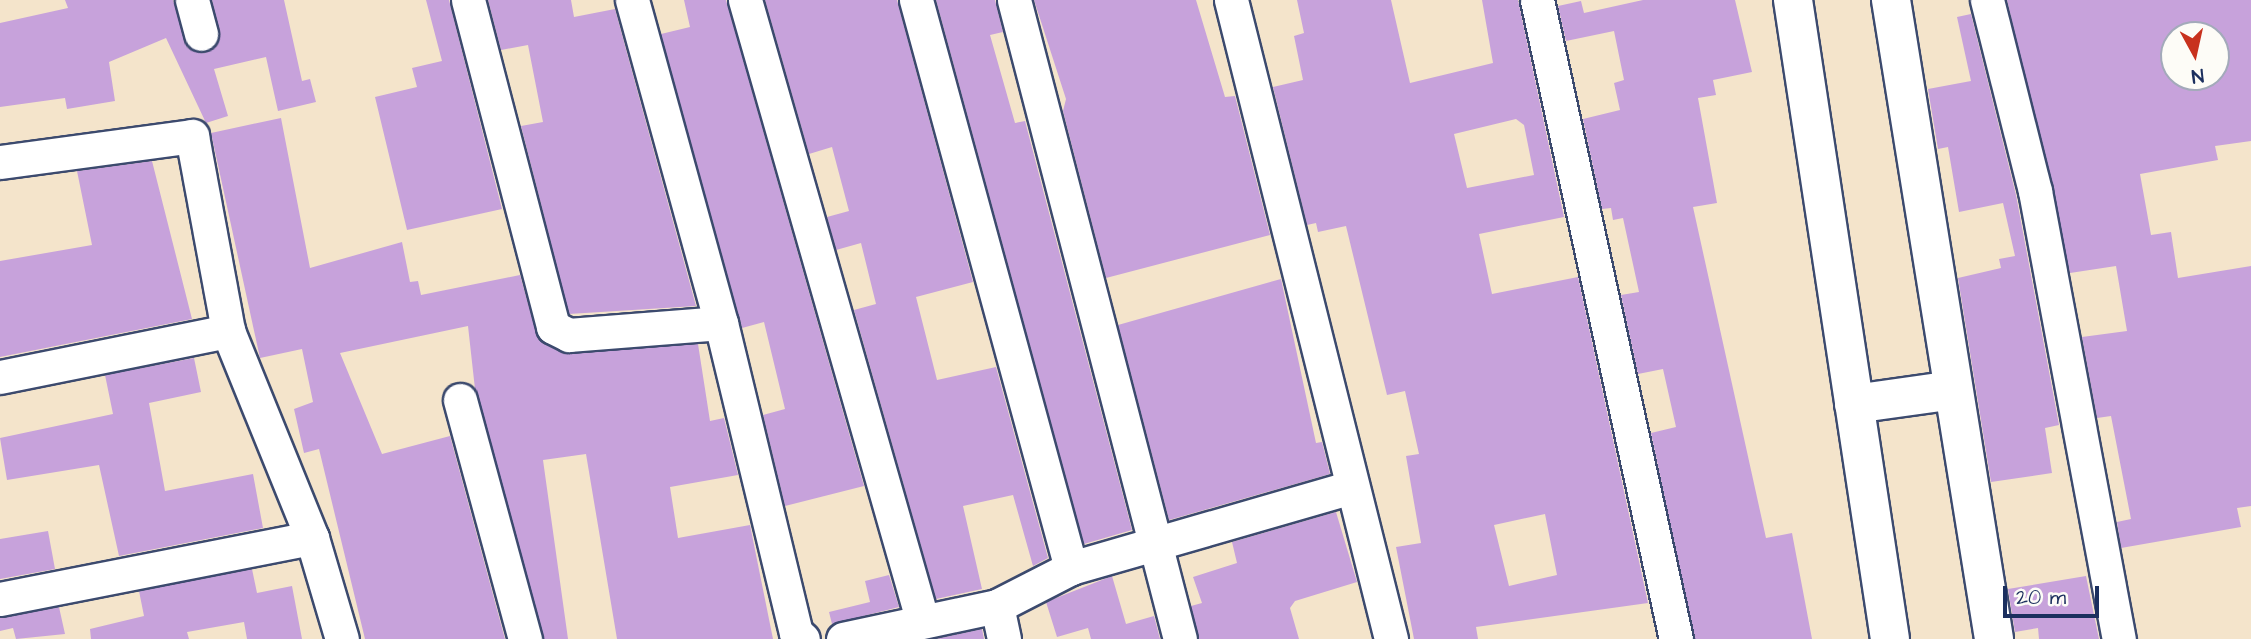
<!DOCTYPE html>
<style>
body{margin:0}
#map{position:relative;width:2251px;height:639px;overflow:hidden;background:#f4e4cb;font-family:"Architects Daughter",sans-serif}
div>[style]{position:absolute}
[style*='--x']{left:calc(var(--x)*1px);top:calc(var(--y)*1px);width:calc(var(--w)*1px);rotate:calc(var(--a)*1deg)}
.building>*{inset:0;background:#c7a2db}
.roads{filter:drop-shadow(2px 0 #3c4a6e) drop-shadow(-2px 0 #3c4a6e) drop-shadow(0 2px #3c4a6e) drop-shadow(0 -2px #3c4a6e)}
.minor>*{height:33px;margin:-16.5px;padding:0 16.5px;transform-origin:16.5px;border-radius:16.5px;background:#fff}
.tertiary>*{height:38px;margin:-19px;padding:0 19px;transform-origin:19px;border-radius:19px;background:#fff}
span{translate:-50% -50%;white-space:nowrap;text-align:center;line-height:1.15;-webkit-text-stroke:5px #fdfcf7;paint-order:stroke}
.north{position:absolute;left:2160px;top:21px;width:70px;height:70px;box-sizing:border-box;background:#fdfcf7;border:2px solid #a3aaba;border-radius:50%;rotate:172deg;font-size:19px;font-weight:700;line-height:28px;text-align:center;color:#1b2f5e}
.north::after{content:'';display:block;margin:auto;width:24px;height:32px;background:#c8321e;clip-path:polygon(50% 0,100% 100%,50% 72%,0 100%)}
.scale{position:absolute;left:2003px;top:586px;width:96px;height:32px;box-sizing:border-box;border:4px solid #1b2f5e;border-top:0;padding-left:9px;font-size:21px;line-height:24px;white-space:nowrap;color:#1b2f5e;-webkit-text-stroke:5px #fdfcf7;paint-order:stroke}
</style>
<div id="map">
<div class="building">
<div style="clip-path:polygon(65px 0,173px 0,187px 47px,205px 53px,220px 38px,212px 0,284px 0,302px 81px,310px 79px,316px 102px,278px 111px,266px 57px,214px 69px,228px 116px,206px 123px,166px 38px,109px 62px,115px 101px,67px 109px,65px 98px,0 107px,0 23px,68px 8px)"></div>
<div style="clip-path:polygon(426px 0,449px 0,502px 209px,407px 230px,375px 97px,417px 87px,412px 68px,442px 61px)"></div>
<div style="clip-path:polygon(488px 0,571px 0,574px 17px,615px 9px,696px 306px,569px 314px,521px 126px,543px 122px,528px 45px,501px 50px)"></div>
<div style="clip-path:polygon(684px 0,726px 0,864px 486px,785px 506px,763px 415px,785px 409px,764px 322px,742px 328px,661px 34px,690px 27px)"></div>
<div style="clip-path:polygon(765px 0,897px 0,973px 282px,916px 297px,937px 380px,996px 367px,1048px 558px,1033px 566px,1013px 495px,963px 506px,982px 589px,936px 599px,854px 310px,876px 304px,861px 243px,836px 250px,827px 217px,849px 211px,832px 147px,809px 154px)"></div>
<div style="clip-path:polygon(936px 0,995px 0,1003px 32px,990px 35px,1015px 123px,1025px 121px,1132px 530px,1084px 544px)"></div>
<div style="clip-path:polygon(1034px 0,1196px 0,1225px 97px,1235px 96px,1270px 235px,1106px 278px,1063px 111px,1066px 99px)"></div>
<div style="clip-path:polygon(evenodd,1297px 0,1391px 0,1410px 83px,1493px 63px,1482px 0,1518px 0,1564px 217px,1479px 234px,1492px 294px,1578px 277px,1648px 603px,1476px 627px,1478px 639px,1414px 639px,1396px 547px,1421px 543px,1406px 456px,1419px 454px,1405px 391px,1387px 395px,1346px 226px,1318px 232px,1316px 223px,1307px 225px,1273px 87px,1303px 80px,1294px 36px,1304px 33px,1297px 0,1516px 119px,1524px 125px,1534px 175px,1467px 188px,1454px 134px,1516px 119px,1297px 0,1545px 514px,1557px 575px,1509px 586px,1494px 525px,1545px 514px)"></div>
<div style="clip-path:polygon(1643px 0,1735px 0,1752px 72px,1713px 80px,1716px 95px,1698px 98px,1717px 203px,1693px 207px,1766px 538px,1792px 533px,1812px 639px,1695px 639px,1651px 433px,1676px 427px,1663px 369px,1638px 374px,1621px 295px,1639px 292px,1623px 218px,1613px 220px,1611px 208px,1602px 209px,1583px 119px,1620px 110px,1614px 83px,1624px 80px,1614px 31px,1566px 41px,1558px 6px,1581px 1px,1584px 13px)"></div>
<div style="clip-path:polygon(evenodd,2007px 0,2251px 0,2251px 141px,2215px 146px,2218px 160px,2140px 174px,2151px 235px,2171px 232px,2178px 278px,2251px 266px,2251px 506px,2237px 508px,2241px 527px,2121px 548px,2117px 522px,2131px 519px,2111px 416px,2097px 418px,2082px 337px,2127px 331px,2116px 266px,2070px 273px,2007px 0,2174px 35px,2216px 35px,2216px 77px,2174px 77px,2174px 35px)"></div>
<div style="clip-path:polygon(1971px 14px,2016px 195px,2059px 425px,2045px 428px,2052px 473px,1991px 482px,1958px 278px,2001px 268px,1999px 259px,2015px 256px,2003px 203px,1959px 212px,1948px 147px,1938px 149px,1928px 89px,1971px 81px,1957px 17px)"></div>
<div style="clip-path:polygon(281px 118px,310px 268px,402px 242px,410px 282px,418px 281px,421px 295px,520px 275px,538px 339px,560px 352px,698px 344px,710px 421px,724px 418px,738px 475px,670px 487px,678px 538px,750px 525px,773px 639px,617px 639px,586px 454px,543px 460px,568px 639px,544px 639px,475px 389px,468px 326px,340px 353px,382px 454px,450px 436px,505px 639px,365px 639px,319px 449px,304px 453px,294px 409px,313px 402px,302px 349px,260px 358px,211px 133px)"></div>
<div style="clip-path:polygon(152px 161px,192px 319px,0 357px,0 261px,92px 245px,77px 171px)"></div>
<div style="clip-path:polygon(1281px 279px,1316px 443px,1322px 442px,1330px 474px,1169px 520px,1118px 325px)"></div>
<div style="clip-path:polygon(194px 358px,201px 392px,149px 403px,165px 491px,253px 474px,263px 528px,119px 556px,99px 465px,7px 480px,0 438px,113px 414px,105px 375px)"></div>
<div style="clip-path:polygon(1336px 512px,1357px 582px,1295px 601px,1290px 608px,1299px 639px,1199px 639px,1191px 606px,1202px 603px,1193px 577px,1237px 563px,1232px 542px)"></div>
<div style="clip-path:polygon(48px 531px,55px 569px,0 579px,0 539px)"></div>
<div style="clip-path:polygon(252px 569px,257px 593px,292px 586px,302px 639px,247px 639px,244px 622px,187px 632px,189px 639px,91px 639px,90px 629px,144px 616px,139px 591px)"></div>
<div style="clip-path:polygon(889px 575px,899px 607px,832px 624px,829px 612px,870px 602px,865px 581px)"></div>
<div style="clip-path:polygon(1112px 576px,1126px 624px,1154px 616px,1160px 639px,1091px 639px,1088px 628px,1057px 637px,1046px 602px)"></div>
<div style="clip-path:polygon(2086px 576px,2099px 639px,2039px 639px,2038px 628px,2015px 632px,2008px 589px)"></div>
<div style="clip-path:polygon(59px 607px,65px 634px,16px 639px,13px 628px,0 631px,0 618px)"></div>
<div style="clip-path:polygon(982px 629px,984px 639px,935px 639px)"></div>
</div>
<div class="roads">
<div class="minor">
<div style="--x:192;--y:0;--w:35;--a:75"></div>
<div style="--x:468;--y:0;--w:338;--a:75.4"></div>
<div style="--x:553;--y:327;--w:18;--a:27"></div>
<div style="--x:569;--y:335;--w:152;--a:-4.5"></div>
<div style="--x:632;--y:0;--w:335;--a:74.6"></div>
<div style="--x:721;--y:323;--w:319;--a:76.4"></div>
<div style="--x:796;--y:633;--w:9;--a:41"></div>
<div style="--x:745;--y:0;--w:644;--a:74.04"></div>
<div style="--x:916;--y:0;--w:589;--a:74.74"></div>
<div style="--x:1014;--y:0;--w:660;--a:75.44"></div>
<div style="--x:1231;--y:0;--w:659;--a:75.94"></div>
<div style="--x:1537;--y:0;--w:654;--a:77.73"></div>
<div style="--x:1987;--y:0;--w:197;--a:75.9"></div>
<div style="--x:2035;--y:191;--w:456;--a:79.4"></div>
<div style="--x:0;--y:162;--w:194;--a:-7.7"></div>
<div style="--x:192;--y:136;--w:198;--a:79.5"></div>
<div style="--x:228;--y:331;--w:223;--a:67.9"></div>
<div style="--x:312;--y:538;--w:105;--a:73.5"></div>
<div style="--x:0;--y:377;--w:233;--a:-11.4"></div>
<div style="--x:460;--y:400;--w:248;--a:74.8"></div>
<div style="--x:0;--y:599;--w:318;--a:-11.1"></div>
<div style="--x:997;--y:606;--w:34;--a:78"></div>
<div style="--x:843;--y:639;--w:157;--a:-12.1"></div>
<div style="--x:997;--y:606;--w:83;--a:-27.2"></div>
<div style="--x:1071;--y:568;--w:289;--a:-16.1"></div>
</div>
<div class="tertiary">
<div style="--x:1793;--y:0;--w:646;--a:81.37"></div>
<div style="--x:1891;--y:0;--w:647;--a:80.84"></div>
<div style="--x:1854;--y:404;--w:100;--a:-8"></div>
</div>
</div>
<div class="north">N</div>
<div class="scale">20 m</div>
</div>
